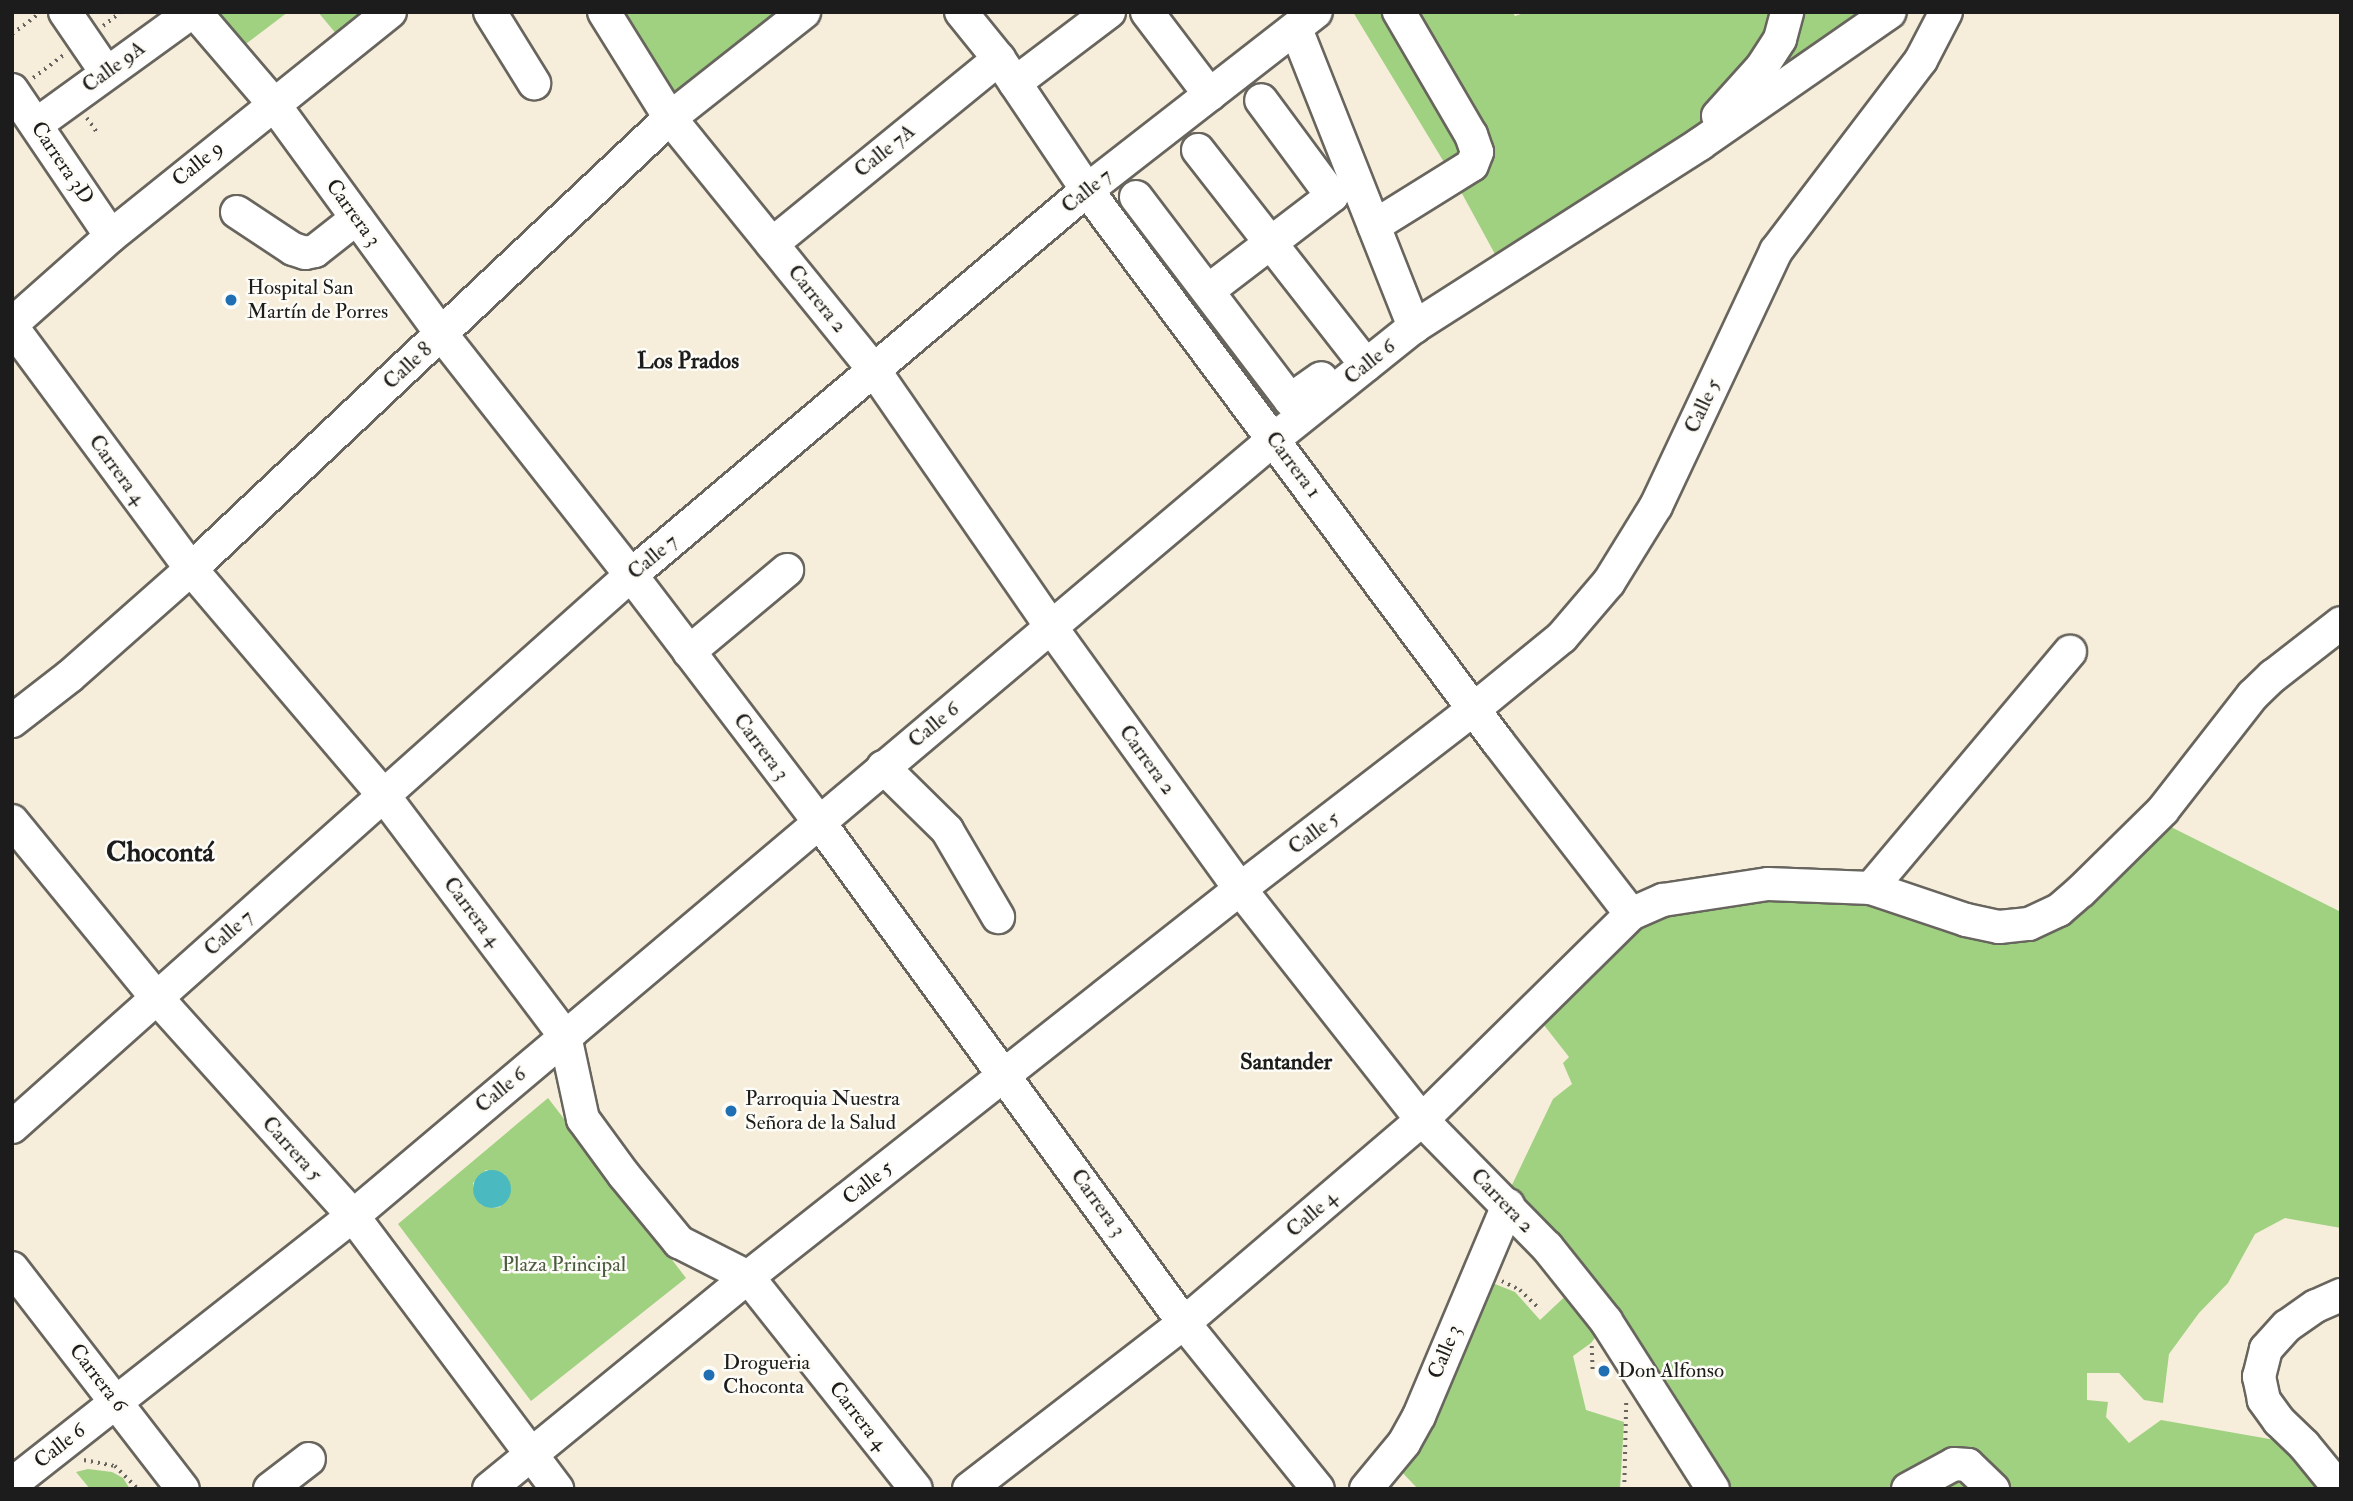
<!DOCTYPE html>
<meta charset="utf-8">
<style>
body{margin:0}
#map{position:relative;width:2353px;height:1501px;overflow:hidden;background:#f6edda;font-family:"IM FELL Double Pica",serif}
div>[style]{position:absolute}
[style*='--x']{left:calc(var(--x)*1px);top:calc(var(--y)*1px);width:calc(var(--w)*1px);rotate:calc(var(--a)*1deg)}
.green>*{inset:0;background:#9fd180}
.water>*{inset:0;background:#4ab9c0}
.round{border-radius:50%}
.path>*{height:3.5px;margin-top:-1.75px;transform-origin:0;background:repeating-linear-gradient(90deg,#68655e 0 2px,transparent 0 7px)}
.roads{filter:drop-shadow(2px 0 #68655e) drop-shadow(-2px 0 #68655e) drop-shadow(0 2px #68655e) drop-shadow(0 -2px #68655e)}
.minor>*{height:32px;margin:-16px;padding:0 16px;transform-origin:16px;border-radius:16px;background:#fff}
.dots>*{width:19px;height:19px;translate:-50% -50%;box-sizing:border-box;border:4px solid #fdfcf7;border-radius:50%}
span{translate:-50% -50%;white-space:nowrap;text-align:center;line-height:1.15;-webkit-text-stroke:5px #fdfcf7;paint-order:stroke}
.street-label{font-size:21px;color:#1c1c1c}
.poi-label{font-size:21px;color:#1c1c1c}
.left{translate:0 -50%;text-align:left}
.park-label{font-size:21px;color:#4a5b3f}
.neighbourhood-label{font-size:23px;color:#1c1c1c;font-weight:700}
.district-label{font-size:28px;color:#1c1c1c;font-weight:700}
.frame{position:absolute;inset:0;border:14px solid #1c1c1c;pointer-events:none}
</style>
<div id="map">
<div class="green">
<div style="clip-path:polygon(213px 12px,288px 12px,243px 46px)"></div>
<div style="clip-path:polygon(318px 12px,371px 12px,338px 36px)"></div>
<div style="clip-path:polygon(613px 12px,783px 12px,675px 96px)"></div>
<div style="clip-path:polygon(1353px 12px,1512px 12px,1515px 16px,1527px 12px,1870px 12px,1614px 182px,1496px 256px,1453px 177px)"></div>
<div style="clip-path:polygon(2157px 820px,2341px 912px,2341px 1228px,2285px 1218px,2255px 1234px,2228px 1283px,2199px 1313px,2169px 1354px,2163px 1403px,2144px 1400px,2119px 1373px,2087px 1373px,2087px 1400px,2108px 1402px,2106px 1417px,2129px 1443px,2161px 1420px,2304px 1445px,2331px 1489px,1733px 1489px,1662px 1374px,1511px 1187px,1553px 1099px,1572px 1084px,1563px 1063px,1569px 1057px,1540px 1020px,1660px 908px,1844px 890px,2046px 921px)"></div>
<div style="clip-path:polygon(evenodd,548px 1098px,686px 1278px,531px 1401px,398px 1224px,548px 1098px,486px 1170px,504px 1174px,510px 1185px,500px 1207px,493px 1208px,481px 1205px,473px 1190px,473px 1183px,486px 1170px)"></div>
<div style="clip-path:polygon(1485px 1280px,1515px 1292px,1540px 1320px,1573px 1289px,1603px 1327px,1591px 1343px,1573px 1356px,1586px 1410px,1624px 1422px,1620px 1489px,1418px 1489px,1399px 1469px)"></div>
<div style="clip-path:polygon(88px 1469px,112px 1472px,123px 1478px,130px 1489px,90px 1489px,76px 1472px)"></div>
</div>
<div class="water">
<div class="round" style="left:473px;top:1170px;width:38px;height:38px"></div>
</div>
<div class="path">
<div style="--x:103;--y:26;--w:23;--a:-38"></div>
<div style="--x:12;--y:34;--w:34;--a:-37"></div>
<div style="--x:33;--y:78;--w:38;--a:-37"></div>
<div style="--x:87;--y:118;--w:19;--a:55"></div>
<div style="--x:1502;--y:1281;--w:20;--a:27"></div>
<div style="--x:1520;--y:1290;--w:28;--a:44"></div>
<div style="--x:1592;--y:1346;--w:24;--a:88"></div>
<div style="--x:84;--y:1460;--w:32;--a:11"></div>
<div style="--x:115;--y:1466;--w:33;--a:45"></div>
<div style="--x:1624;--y:1489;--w:89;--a:-88.7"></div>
</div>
<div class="roads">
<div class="minor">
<div style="--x:65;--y:12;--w:73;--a:55.7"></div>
<div style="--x:195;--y:12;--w:120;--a:49.4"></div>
<div style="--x:273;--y:103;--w:287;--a:53.9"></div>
<div style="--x:442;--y:335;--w:305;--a:51.8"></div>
<div style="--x:631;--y:575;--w:310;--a:52.7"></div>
<div style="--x:819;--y:822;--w:620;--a:53.93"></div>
<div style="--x:1184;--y:1323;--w:213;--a:51.1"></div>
<div style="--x:490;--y:12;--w:84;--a:58.2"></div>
<div style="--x:604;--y:12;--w:125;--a:58.1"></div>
<div style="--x:670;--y:118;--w:324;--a:51"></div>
<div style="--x:874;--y:370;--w:312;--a:55.4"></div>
<div style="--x:1051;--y:627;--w:323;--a:54.2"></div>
<div style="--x:1240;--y:889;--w:294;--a:51.8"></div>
<div style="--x:1422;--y:1120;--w:178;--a:45.5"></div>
<div style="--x:1547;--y:1247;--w:95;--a:51.4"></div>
<div style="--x:1606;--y:1321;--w:199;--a:57.5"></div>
<div style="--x:961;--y:12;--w:60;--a:51"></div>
<div style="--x:999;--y:59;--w:158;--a:56.1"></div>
<div style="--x:1087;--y:190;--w:688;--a:53.33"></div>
<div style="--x:1498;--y:742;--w:217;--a:52.3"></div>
<div style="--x:1147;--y:12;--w:104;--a:52.8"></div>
<div style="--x:1296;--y:29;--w:321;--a:68.4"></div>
<div style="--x:1015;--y:83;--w:118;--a:-37.1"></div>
<div style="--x:12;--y:90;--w:176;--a:55.9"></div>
<div style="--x:1718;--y:116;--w:66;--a:-48.1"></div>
<div style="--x:1762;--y:67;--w:33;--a:-57"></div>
<div style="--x:1780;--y:39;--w:28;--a:-75"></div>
<div style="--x:37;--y:124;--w:191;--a:-35.9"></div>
<div style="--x:1198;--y:150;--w:273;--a:52"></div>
<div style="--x:1136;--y:197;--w:255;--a:52.8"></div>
<div style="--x:1290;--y:400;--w:38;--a:-35"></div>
<div style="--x:237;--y:212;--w:67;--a:33.5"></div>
<div style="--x:293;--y:249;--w:13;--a:18"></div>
<div style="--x:305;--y:253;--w:10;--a:-11"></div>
<div style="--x:315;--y:251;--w:53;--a:-38.2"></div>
<div style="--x:1374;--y:226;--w:115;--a:-31.9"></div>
<div style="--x:1472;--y:165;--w:14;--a:-69"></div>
<div style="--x:1477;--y:152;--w:18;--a:-109"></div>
<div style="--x:1471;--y:135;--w:143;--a:-120.3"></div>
<div style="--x:772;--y:244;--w:293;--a:-39.2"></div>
<div style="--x:1209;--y:290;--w:155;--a:-37.4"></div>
<div style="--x:1332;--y:196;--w:119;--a:-126.5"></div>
<div style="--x:12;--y:324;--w:132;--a:-41.6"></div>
<div style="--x:111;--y:236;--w:358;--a:-38.8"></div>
<div style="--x:12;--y:327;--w:301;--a:53.5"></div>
<div style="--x:191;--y:569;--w:298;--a:49.6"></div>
<div style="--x:384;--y:796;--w:301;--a:53"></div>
<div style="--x:565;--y:1036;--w:85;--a:77.8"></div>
<div style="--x:583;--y:1119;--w:69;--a:53.8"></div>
<div style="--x:624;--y:1175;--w:87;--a:50.6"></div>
<div style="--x:679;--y:1242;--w:77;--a:26.9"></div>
<div style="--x:748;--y:1277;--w:270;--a:51.6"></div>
<div style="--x:689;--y:652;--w:128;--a:-39.9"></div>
<div style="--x:12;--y:721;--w:73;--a:-37.8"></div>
<div style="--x:70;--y:676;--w:162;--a:-41.5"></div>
<div style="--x:191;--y:569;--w:658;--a:-43.28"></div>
<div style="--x:670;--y:118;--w:171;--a:-38.3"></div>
<div style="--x:883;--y:767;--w:90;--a:44.5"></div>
<div style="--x:947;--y:830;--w:101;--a:59.6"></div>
<div style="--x:12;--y:821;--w:229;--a:50.7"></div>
<div style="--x:157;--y:998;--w:293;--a:48"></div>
<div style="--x:353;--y:1216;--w:341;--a:53.2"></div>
<div style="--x:1871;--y:888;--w:309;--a:-49.9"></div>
<div style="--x:12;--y:1127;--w:829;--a:-41.73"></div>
<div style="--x:631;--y:575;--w:597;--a:-40.17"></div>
<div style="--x:1087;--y:190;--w:290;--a:-37.9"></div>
<div style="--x:12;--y:1268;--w:279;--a:52.3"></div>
<div style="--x:12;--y:1484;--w:434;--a:-38.2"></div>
<div style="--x:353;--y:1216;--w:1205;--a:-40.15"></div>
<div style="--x:1274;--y:439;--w:179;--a:-38.7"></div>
<div style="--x:1414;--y:327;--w:340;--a:-32.6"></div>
<div style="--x:1700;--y:144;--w:231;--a:-34.8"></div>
<div style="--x:270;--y:1489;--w:49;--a:-37.6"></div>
<div style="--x:489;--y:1489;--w:335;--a:-39.3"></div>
<div style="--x:748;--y:1277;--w:627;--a:-38.26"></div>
<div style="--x:1240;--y:889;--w:295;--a:-37.6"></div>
<div style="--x:1474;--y:709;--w:114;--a:-39.3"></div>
<div style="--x:1562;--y:637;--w:72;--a:-49.5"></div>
<div style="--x:1609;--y:582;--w:89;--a:-58.3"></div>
<div style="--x:1656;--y:506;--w:282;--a:-64.8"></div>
<div style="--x:1776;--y:251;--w:240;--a:-52.8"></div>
<div style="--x:1921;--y:60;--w:54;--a:-62.5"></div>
<div style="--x:969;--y:1489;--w:272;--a:-37.7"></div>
<div style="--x:1184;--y:1323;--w:313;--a:-40.5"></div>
<div style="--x:1422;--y:1120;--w:293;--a:-44.6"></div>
<div style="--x:1631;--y:914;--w:35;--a:-24"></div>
<div style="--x:1663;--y:900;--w:106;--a:-8.7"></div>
<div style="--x:1768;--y:884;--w:103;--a:2.2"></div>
<div style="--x:1871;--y:888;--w:100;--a:18.6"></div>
<div style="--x:1966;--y:920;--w:34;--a:12"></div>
<div style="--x:1999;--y:927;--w:30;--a:-6"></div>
<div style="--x:2029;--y:924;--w:33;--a:-25"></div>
<div style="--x:2059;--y:910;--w:29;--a:-41"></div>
<div style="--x:2081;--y:891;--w:115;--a:-44.6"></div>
<div style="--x:2163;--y:810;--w:146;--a:-52"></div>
<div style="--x:2253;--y:695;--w:28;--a:-44"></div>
<div style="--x:2273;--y:676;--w:86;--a:-37.9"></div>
<div style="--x:1366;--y:1489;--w:60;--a:-50.4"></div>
<div style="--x:1404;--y:1443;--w:31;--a:-61"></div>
<div style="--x:1419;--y:1416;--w:229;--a:-67.1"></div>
<div style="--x:1908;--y:1489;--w:52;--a:-28.5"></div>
<div style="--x:1954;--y:1464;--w:14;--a:4"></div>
<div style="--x:1968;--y:1465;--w:35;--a:44"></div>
<div style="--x:2340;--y:1489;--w:57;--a:-129.3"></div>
<div style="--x:2304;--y:1445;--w:35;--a:-136"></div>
<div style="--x:2279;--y:1421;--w:26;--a:-126"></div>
<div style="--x:2264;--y:1400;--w:24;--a:-102"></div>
<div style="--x:2259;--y:1377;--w:29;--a:-76"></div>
<div style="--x:2266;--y:1349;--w:31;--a:-48"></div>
<div style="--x:2287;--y:1326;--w:35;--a:-35"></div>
<div style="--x:2316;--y:1306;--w:27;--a:-24"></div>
</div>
</div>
<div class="dots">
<div style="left:231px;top:300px;background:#1f6fb2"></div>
<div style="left:731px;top:1111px;background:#1f6fb2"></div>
<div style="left:1604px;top:1371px;background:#1f6fb2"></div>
<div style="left:709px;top:1375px;background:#1f6fb2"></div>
</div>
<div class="street-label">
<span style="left:114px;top:67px;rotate:-36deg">Calle 9A</span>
<span style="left:885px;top:151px;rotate:-39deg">Calle 7A</span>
<span style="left:62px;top:163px;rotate:56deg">Carrera 3D</span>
<span style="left:198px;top:164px;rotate:-39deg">Calle 9</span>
<span style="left:1087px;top:191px;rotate:-39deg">Calle 7</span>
<span style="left:353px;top:213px;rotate:54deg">Carrera 3</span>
<span style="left:817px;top:299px;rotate:51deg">Carrera 2</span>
<span style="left:1370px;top:362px;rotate:-39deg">Calle 6</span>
<span style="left:408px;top:366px;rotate:-43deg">Calle 8</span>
<span style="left:1703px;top:406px;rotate:-65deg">Calle 5</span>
<span style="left:1293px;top:465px;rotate:53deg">Carrera 1</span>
<span style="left:117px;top:470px;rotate:54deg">Carrera 4</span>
<span style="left:653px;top:557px;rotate:-40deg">Calle 7</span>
<span style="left:934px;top:725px;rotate:-40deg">Calle 6</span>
<span style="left:761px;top:747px;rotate:53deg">Carrera 3</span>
<span style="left:1147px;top:760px;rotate:54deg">Carrera 2</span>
<span style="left:1314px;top:833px;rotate:-37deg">Calle 5</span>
<span style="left:472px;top:912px;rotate:53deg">Carrera 4</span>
<span style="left:229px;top:933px;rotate:-42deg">Calle 7</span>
<span style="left:501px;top:1090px;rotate:-40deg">Calle 6</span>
<span style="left:292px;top:1149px;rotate:48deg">Carrera 5</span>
<span style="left:868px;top:1183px;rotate:-38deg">Calle 5</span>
<span style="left:1502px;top:1201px;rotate:46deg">Carrera 2</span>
<span style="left:1098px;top:1203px;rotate:54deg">Carrera 3</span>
<span style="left:1312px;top:1214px;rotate:-41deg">Calle 4</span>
<span style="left:1445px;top:1352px;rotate:-68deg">Calle 3</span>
<span style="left:98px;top:1378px;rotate:52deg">Carrera 6</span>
<span style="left:858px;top:1416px;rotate:52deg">Carrera 4</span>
<span style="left:60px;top:1446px;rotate:-38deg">Calle 6</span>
</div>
<div class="poi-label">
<span class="left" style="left:247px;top:300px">Hospital San<br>Martín de Porres</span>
<span class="left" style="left:745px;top:1111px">Parroquia Nuestra<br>Señora de la Salud</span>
<span class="left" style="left:723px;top:1375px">Drogueria<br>Choconta</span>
<span class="left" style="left:1618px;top:1371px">Don Alfonso</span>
</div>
<div class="park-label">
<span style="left:564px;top:1265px">Plaza Principal</span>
</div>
<div class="neighbourhood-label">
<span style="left:688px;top:361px">Los Prados</span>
<span style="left:1286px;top:1062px">Santander</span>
</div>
<div class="district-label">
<span style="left:160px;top:853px">Chocontá</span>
</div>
<div class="frame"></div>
</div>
